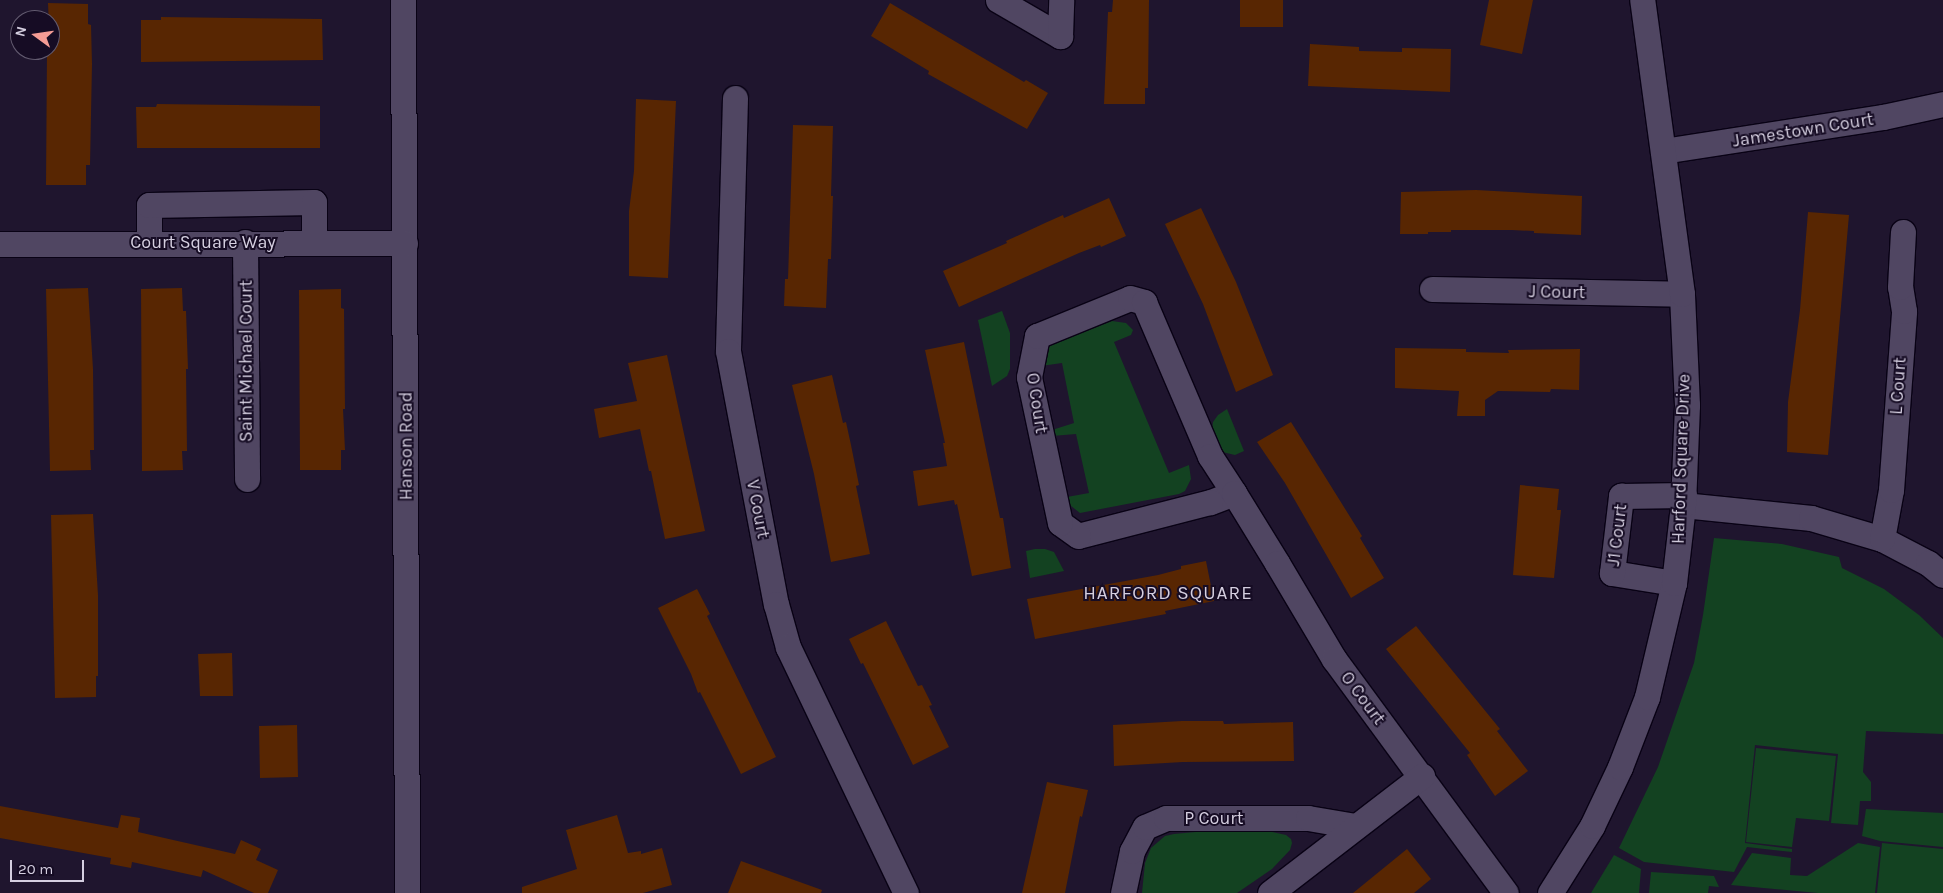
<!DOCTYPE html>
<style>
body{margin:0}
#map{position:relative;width:1943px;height:893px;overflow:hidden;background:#1f152e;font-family:Karla,sans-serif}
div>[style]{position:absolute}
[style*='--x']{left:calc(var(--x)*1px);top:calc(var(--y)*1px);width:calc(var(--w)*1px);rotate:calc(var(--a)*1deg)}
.green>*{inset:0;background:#134221}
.building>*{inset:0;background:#582602}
.roads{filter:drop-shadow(1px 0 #090215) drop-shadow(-1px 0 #090215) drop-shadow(0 1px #090215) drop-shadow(0 -1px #090215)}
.minor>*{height:25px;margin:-12.5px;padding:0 12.5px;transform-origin:12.5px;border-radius:12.5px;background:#504662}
span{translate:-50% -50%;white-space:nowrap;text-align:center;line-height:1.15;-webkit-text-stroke:4px #160c24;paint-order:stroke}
.street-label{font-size:18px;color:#d5cfe0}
.neighbourhood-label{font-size:19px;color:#d5cfe0;letter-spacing:1px}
.north{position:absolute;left:10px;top:10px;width:50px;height:50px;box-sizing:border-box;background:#160c24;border:1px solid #625a6f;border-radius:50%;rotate:284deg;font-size:14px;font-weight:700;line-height:20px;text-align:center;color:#d5cfe0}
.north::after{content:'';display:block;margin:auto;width:18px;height:22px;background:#f59c95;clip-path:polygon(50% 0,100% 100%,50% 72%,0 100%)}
.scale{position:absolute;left:10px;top:860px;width:74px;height:22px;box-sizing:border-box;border:2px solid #d5cfe0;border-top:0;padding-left:6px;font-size:15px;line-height:18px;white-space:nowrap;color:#d5cfe0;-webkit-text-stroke:4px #160c24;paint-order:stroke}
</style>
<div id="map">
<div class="green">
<div style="clip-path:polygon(1002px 311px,1010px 333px,1010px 369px,1007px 376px,992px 386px,978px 320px)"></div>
<div style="clip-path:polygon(1112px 321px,1126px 323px,1133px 330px,1131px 335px,1114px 342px,1169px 473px,1189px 465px,1191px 479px,1185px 491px,1179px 494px,1080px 513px,1066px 502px,1067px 497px,1089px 493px,1076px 434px,1052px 436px,1052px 430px,1074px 423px,1062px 363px,1041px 366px,1043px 353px,1050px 345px)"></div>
<div style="clip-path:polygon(1227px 409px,1244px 451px,1235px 455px,1222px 452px,1217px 446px,1212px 430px,1213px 422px,1218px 415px)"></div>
<div style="clip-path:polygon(1714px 538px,1782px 544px,1839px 557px,1842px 568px,1884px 589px,1919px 615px,1943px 638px,1943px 734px,1866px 731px,1863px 772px,1871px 782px,1871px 801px,1860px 801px,1858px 825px,1831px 823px,1838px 754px,1755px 745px,1745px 843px,1792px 849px,1792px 852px,1747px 847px,1734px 872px,1644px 862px,1619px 848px,1658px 767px,1694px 663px,1703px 615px)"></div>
<div style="clip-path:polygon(1035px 549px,1045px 549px,1054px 552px,1064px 571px,1030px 578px,1026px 551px)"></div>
<div style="clip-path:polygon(1756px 748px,1836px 756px,1829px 821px,1796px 818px,1792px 847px,1746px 842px)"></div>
<div style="clip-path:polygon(1866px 809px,1943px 813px,1943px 847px,1880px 841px,1862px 836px)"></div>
<div style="clip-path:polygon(1206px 831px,1268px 831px,1286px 835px,1291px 839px,1292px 843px,1290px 850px,1272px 869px,1237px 893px,1142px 893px,1145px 863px,1151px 848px,1165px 836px,1174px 834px)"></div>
<div style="clip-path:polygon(1858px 843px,1880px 847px,1875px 893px,1818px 893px,1731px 885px,1752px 853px,1791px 858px,1790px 875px,1807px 876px)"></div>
<div style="clip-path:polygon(1882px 843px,1943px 849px,1943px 893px,1877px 893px)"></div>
<div style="clip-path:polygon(1614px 855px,1641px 869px,1639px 893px,1591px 893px)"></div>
<div style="clip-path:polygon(1651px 872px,1714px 876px,1719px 887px,1709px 886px,1708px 893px,1649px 893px)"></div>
</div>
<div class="building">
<div style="clip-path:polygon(1113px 0,1149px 0,1148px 88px,1145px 88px,1145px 104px,1104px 104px,1108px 12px,1112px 12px)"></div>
<div style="clip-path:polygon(1240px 0,1283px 0,1283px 27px,1240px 27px)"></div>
<div style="clip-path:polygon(1489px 0,1533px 0,1522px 54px,1480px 45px)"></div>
<div style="clip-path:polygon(48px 3px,88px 4px,88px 24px,91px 25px,92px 64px,90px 165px,86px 165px,86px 185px,46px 185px,47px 50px,50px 50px)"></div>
<div style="clip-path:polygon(890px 3px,1024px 82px,1026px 80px,1048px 93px,1027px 129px,928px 74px,929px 71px,871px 36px)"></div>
<div style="clip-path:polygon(161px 17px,322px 19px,323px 60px,141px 62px,141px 20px,161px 20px)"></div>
<div style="clip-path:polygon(1310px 44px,1359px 47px,1359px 51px,1402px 52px,1402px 48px,1451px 49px,1450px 92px,1308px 86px)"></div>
<div style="clip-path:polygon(636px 99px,676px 101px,668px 278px,629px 276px,629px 211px,634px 171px)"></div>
<div style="clip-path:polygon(157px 104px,320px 106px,320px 148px,137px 148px,136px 107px,156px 107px)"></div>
<div style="clip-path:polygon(793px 125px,833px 126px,831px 196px,833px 196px,831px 259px,828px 259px,826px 308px,784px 306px,785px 279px,788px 279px)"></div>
<div style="clip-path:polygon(1476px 190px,1582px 196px,1581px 235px,1534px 233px,1534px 231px,1512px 230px,1451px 230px,1451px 232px,1428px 232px,1428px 234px,1400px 234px,1401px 192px)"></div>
<div style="clip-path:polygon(1109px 198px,1126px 236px,1101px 247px,1100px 245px,1079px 253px,959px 307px,943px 271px,1007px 243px,1006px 241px,1045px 223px,1063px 215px,1064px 218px)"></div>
<div style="clip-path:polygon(1201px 208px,1236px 282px,1273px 375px,1236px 392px,1203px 304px,1165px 224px)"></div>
<div style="clip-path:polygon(1808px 212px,1849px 215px,1828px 455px,1787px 452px,1788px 402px,1800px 310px)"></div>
<div style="clip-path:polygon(88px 288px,93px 369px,94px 450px,90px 450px,91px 470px,50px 471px,46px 289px)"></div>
<div style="clip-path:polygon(182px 288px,183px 311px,186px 311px,188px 369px,186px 369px,187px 451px,182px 451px,183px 470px,142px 471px,141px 289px)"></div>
<div style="clip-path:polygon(341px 289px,341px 308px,344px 309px,345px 409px,343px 409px,345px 450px,341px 450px,341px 470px,300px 470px,299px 290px)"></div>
<div style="clip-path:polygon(964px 342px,1000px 518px,1003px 518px,1011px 568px,972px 576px,957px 504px,955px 505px,954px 500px,918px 506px,913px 471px,947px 466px,943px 443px,945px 443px,925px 350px)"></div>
<div style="clip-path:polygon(1395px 348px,1466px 349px,1466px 352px,1509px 353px,1508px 350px,1580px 349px,1579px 390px,1551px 389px,1550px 392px,1498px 391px,1485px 400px,1485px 416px,1457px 416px,1459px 391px,1395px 388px)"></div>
<div style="clip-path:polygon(667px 355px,705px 531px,665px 539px,651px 471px,649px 471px,640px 429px,599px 438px,594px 409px,637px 401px,628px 363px)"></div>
<div style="clip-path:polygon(832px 375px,843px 423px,846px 422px,851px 445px,859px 485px,856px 486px,870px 554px,831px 562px,814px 474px,792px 385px)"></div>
<div style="clip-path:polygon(1291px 422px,1362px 536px,1360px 538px,1384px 578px,1351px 598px,1285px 483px,1257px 442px)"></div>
<div style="clip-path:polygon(1520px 485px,1559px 489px,1557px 510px,1561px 510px,1554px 578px,1513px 575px)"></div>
<div style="clip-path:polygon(93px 514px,98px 595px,98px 676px,96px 676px,96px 697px,55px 698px,51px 515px)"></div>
<div style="clip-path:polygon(1206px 561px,1214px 601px,1165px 611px,1166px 614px,1035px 639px,1027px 599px,1158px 575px,1181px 569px,1181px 566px)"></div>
<div style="clip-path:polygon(697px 589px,710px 614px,707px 616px,776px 757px,741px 774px,700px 692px,698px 693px,691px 674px,658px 608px)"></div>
<div style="clip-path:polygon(886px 621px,918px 686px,922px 685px,932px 705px,929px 706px,949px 747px,913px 765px,863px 663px,861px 664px,849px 639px)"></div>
<div style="clip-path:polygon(1416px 626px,1500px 729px,1497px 731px,1528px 771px,1495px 796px,1467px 755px,1470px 753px,1386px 649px)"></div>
<div style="clip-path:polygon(232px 653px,233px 696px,200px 696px,198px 654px)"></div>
<div style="clip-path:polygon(1182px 721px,1223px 721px,1224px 724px,1293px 722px,1294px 761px,1183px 762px,1114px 766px,1113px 725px)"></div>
<div style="clip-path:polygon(297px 725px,298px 777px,260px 778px,259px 726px)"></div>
<div style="clip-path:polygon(1047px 782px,1088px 790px,1082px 817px,1080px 816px,1065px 893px,1022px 893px)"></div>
<div style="clip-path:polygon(0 806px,118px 828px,121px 815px,140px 818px,138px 832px,235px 854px,241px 840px,261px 849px,256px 860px,278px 870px,268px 893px,254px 893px,203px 870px,201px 877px,132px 862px,131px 868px,110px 864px,111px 858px,0 838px)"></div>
<div style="clip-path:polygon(617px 815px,628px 853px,641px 851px,641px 854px,662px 848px,672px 885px,643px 893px,522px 893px,522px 887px,577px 869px,566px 830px)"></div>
<div style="clip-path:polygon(1407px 849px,1431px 879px,1414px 893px,1353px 893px)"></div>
<div style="clip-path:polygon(741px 861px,822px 890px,821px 893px,728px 893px)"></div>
</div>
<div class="roads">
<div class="minor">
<div style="--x:403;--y:0;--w:893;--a:89.74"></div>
<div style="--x:998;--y:0;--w:72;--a:30.1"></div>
<div style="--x:1060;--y:36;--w:36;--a:-88"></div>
<div style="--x:735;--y:98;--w:253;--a:91.6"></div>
<div style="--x:728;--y:351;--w:258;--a:79.3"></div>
<div style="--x:776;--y:604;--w:45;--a:74.4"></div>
<div style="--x:788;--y:647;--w:273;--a:64.4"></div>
<div style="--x:1663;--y:151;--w:223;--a:-8.8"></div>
<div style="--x:1883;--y:117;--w:61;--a:-12.2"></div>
<div style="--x:149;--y:242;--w:37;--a:-90"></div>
<div style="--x:149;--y:205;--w:165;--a:-1"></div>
<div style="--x:314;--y:202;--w:41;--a:90"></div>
<div style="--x:245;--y:242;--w:237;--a:89.5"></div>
<div style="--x:0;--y:244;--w:405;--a:-0.1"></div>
<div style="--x:1432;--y:289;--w:250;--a:1.1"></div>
<div style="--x:1234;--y:493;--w:26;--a:159"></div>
<div style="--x:1210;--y:502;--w:136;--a:165.6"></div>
<div style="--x:1078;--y:536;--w:22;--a:-144"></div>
<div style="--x:1060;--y:523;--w:149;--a:-102"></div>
<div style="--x:1029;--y:377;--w:42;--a:-79"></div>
<div style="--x:1037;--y:336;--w:100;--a:-22.2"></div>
<div style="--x:1130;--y:298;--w:15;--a:16"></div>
<div style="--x:1144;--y:302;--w:168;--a:66.8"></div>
<div style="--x:1210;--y:456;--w:44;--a:57"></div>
<div style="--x:1234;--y:493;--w:82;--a:58.4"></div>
<div style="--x:1277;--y:563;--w:112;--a:59.3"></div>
<div style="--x:1334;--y:659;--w:290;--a:53.7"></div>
<div style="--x:1683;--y:505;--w:129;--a:5.8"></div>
<div style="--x:1811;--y:518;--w:74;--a:16.5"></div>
<div style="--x:1882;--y:539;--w:52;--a:27.6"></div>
<div style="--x:1928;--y:563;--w:19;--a:39"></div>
<div style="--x:1882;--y:539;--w:50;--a:-79.6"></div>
<div style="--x:1891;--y:490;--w:179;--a:-85.8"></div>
<div style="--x:1904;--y:311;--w:24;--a:-99"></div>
<div style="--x:1900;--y:287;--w:55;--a:-86.9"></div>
<div style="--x:1674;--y:583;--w:63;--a:-170.8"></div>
<div style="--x:1612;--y:573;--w:78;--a:-83.3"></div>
<div style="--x:1621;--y:496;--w:63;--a:-0.9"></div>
<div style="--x:1123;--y:893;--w:43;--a:-77.9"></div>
<div style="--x:1132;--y:851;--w:27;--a:-62"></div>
<div style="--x:1145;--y:827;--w:23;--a:-23"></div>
<div style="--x:1166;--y:818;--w:142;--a:0"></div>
<div style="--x:1308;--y:818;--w:48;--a:9.7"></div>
<div style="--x:1270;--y:893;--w:192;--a:-37.6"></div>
<div style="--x:1550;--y:893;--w:79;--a:-57.9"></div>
<div style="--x:1592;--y:826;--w:65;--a:-64.6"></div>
<div style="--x:1620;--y:767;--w:75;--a:-68.9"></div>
<div style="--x:1647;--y:697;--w:117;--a:-76.7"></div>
<div style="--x:1674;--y:583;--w:79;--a:-83.4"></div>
<div style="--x:1683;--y:505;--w:100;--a:-87.7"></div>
<div style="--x:1687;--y:405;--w:111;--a:-92.6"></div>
<div style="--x:1682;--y:294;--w:297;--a:-97.7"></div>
</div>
</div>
<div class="street-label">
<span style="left:1803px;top:130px;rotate:-9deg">Jamestown Court</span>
<span style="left:203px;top:242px">Court Square Way</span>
<span style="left:1557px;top:292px;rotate:1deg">J Court</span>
<span style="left:246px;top:361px;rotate:-90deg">Saint Michael Court</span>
<span style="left:1898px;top:386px;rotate:-86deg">L Court</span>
<span style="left:1037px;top:403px;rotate:81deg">O Court</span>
<span style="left:406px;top:446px;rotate:-90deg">Hanson Road</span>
<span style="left:1681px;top:459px;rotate:-88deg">Harford Square Drive</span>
<span style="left:758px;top:509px;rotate:79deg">V Court</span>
<span style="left:1617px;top:535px;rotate:-83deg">J1 Court</span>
<span style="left:1363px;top:698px;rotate:53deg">O Court</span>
<span style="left:1214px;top:818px">P Court</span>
</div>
<div class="neighbourhood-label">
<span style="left:1168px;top:594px">HARFORD SQUARE</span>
</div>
<div class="north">N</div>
<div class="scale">20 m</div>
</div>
